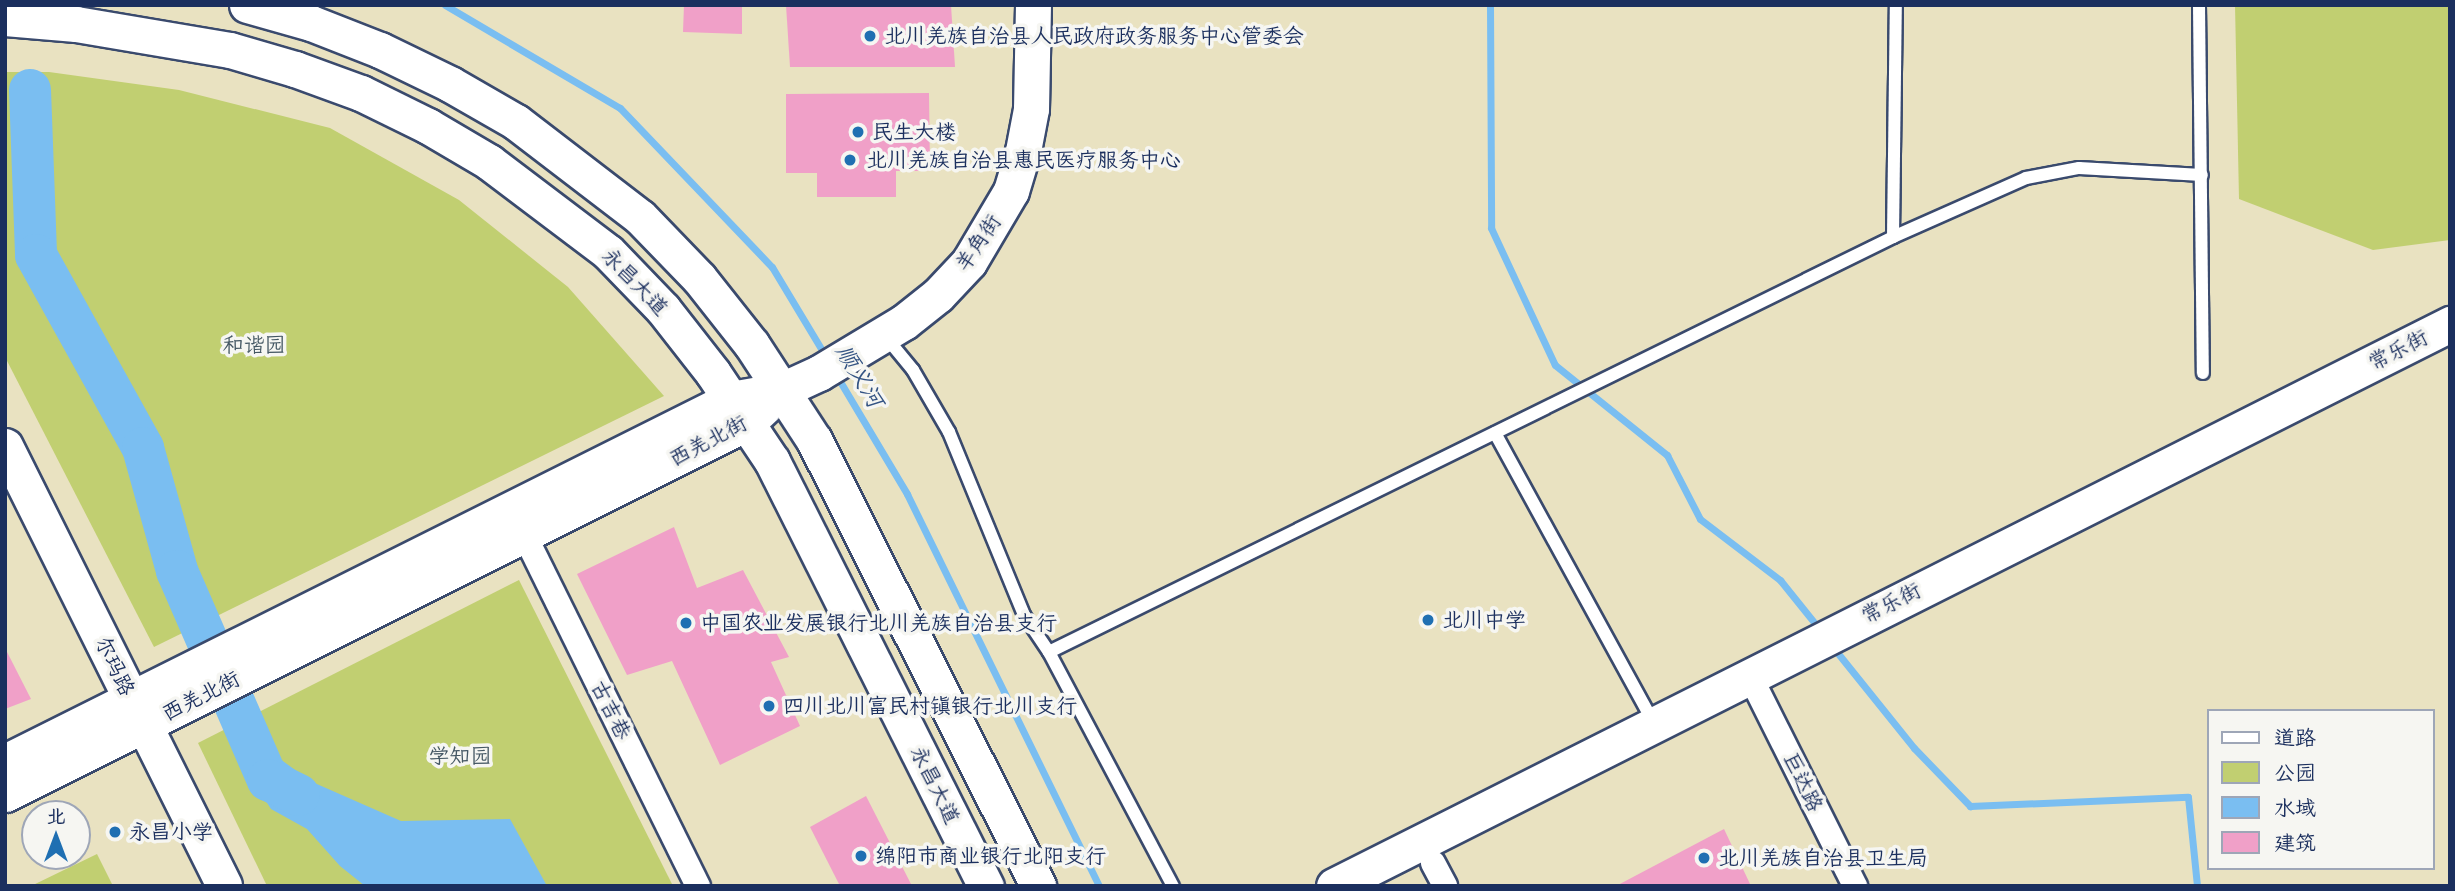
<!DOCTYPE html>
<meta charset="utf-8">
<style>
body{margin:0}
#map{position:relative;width:2455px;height:891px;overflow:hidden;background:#e9e2c1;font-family:"Patrick Hand","LXGW WenKai TC",sans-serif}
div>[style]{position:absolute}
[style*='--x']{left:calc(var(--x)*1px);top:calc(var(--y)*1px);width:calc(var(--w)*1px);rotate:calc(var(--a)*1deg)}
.green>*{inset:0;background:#c1cf71}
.water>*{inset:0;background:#7abef1}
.stream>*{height:7px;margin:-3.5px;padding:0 3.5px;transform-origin:3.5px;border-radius:3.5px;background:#7abef1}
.river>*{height:42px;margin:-21px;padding:0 21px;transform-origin:21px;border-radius:21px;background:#7abef1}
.building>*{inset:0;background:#f0a0c8}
.roads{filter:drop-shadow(2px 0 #3a4a6d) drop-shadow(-2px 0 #3a4a6d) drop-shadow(0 2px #3a4a6d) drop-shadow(0 -2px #3a4a6d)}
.lane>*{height:12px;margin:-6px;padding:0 6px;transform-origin:6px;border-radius:6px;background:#fff}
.street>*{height:24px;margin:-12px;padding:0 12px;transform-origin:12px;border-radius:12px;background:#fff}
.secondary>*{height:35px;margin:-17.5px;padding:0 17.5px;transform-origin:17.5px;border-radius:17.5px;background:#fff}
.dots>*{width:19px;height:19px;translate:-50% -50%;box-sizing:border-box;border:4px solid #f6f6f2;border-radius:50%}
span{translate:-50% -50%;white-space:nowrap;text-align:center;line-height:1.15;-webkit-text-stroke:7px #f6f6f2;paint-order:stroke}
.poi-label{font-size:21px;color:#1b2f5e}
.left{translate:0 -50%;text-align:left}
.street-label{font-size:21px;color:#1b2f5e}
.park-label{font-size:21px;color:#445763}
.water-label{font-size:23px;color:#335383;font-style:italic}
.frame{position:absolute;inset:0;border:7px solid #1b2f5e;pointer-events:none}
.legend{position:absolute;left:2207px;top:709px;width:228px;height:161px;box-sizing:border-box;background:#f6f6f2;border:2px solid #9ea6b7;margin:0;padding:9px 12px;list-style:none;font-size:21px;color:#1b2f5e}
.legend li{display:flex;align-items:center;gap:14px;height:35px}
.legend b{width:35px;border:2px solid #9ea6b7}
.north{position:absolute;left:21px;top:800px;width:70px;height:70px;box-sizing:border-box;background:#f6f6f2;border:2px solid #9ea6b7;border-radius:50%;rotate:0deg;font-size:19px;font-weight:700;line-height:28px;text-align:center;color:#1b2f5e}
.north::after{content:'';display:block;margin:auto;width:24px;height:32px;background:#1f6fb2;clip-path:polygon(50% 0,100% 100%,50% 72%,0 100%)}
</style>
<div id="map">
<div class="green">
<div style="clip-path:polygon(2235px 5px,2450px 5px,2450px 240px,2373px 250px,2239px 199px)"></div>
<div style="clip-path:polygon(5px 72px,49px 72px,179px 90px,330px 128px,459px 200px,568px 287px,664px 396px,154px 647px,5px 357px)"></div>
<div style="clip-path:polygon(519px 580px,673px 886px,267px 886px,198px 743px)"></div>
<div style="clip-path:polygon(97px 854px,113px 886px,31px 886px)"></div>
</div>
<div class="water">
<div style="clip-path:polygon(268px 750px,310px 781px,401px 821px,510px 819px,547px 886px,365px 886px,340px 866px,307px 829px,271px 809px,245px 769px)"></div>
</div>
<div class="stream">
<div style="--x:445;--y:5;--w:203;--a:30.5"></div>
<div style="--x:620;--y:108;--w:220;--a:46.3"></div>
<div style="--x:772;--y:267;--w:105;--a:59"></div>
<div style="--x:1490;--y:5;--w:223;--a:89.7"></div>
<div style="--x:1491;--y:228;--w:151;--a:65"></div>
<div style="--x:1555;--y:365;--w:144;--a:38.8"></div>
<div style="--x:1667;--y:455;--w:72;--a:62.7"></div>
<div style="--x:1700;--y:519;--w:101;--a:37.3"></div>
<div style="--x:1780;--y:580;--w:65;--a:51.2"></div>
<div style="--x:835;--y:373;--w:141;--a:59.2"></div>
<div style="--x:907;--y:494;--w:436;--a:63.9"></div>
<div style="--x:1832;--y:646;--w:131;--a:51.2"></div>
<div style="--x:1914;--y:748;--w:81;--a:46"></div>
<div style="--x:1970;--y:806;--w:218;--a:-2.4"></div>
<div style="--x:2188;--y:797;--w:89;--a:84.2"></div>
</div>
<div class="river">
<div style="--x:30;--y:90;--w:165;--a:87.9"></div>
<div style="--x:36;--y:255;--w:221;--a:61"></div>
<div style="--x:143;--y:448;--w:128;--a:74.5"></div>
<div style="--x:177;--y:571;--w:228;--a:66.5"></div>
<div style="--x:268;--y:780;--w:34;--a:26"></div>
</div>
<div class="building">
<div style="clip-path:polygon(684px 5px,742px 5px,742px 34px,683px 32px)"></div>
<div style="clip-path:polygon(786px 5px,951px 5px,955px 67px,790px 67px)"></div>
<div style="clip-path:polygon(929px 93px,930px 171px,896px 171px,896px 197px,817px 197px,817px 173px,786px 173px,786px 94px)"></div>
<div style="clip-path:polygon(674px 527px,697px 588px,743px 570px,789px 657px,771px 662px,800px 726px,720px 765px,672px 661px,627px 675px,577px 574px)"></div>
<div style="clip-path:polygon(5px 648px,31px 699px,5px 709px)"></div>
<div style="clip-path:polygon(866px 796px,912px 886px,840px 886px,810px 827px)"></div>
<div style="clip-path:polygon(1724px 829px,1751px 886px,1616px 886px)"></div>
</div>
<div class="roads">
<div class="lane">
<div style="--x:2199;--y:5;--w:368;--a:89.4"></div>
<div style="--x:1893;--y:237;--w:232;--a:-89.3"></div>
<div style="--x:885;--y:336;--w:44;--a:50.5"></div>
<div style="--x:913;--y:370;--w:72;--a:59.9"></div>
<div style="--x:949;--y:432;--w:198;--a:67.7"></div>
<div style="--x:1024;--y:615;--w:45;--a:56"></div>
<div style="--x:1049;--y:652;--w:265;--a:62.1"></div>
<div style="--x:1495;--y:433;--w:328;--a:61.3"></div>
<div style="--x:1049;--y:652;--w:941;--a:-26.18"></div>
<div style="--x:1893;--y:237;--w:145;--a:-23.9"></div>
<div style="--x:2026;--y:178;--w:54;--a:-10.7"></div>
<div style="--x:2079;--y:168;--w:123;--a:3.3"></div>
</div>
<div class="street">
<div style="--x:524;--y:534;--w:393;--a:63.7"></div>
<div style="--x:1751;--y:678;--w:233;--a:63.4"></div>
<div style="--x:1433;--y:863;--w:26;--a:62"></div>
</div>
<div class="secondary">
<div style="--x:247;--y:5;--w:66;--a:15.7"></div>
<div style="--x:311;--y:23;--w:74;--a:21.4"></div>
<div style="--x:380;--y:50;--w:78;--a:25.9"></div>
<div style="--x:450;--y:84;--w:76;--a:29.9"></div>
<div style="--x:516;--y:122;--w:156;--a:37.5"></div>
<div style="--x:640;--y:217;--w:85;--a:46"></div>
<div style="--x:699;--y:278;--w:85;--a:51.7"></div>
<div style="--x:752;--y:345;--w:113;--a:56.9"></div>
<div style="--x:814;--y:440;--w:499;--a:63.3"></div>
<div style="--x:5;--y:18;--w:71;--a:4.8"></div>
<div style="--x:76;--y:24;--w:156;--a:9.6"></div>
<div style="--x:230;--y:50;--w:68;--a:16.3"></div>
<div style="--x:295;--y:69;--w:70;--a:20"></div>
<div style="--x:361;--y:93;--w:75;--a:26.2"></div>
<div style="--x:428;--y:126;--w:71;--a:30.5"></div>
<div style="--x:489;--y:162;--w:149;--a:37.1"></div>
<div style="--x:608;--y:252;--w:79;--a:46"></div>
<div style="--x:663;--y:309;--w:81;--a:52"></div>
<div style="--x:713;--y:373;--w:106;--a:56.2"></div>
<div style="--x:772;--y:461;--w:476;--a:63.3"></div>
<div style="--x:5;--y:446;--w:491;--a:63.5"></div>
<div style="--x:5;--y:762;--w:812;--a:-26.57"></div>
<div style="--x:731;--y:399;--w:52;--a:-10"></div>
<div style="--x:782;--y:390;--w:41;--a:-24.7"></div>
<div style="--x:819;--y:373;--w:99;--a:-31"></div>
<div style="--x:904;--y:322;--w:43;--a:-38.5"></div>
<div style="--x:938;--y:295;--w:45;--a:-46.8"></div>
<div style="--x:969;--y:262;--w:82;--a:-59.4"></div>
<div style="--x:1011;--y:191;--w:42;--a:-73.3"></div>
<div style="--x:1023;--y:151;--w:43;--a:-79.2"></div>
<div style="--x:1031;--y:109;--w:104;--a:-88.9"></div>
<div style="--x:5;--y:794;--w:830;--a:-26.57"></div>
<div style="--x:747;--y:423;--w:23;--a:-43"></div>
<div style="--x:1334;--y:886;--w:1250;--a:-26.73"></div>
</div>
</div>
<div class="dots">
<div style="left:870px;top:36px;background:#1f6fb2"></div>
<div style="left:858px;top:132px;background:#1f6fb2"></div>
<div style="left:850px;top:160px;background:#1f6fb2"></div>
<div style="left:1428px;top:620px;background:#1f6fb2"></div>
<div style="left:686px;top:623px;background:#1f6fb2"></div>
<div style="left:769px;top:706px;background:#1f6fb2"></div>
<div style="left:115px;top:832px;background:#1f6fb2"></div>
<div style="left:861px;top:856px;background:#1f6fb2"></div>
<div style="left:1704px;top:858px;background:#1f6fb2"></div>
</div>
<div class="poi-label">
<span class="left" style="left:884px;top:36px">北川羌族自治县人民政府政务服务中心管委会</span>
<span class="left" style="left:872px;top:132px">民生大楼</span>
<span class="left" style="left:866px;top:160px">北川羌族自治县惠民医疗服务中心</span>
<span class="left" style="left:1442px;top:620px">北川中学</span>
<span class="left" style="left:700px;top:623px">中国农业发展银行北川羌族自治县支行</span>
<span class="left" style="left:783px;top:706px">四川北川富民村镇银行北川支行</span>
<span class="left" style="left:129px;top:832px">永昌小学</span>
<span class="left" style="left:875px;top:856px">绵阳市商业银行北阳支行</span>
<span class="left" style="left:1718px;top:858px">北川羌族自治县卫生局</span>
</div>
<div class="street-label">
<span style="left:978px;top:243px;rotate:-56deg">羊角街</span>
<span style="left:635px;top:282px;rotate:46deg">永昌大道</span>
<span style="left:2398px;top:350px;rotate:-27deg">常乐街</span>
<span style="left:708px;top:441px;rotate:-28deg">西羌北街</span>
<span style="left:1891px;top:603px;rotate:-27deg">常乐街</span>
<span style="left:115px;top:666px;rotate:64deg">尔玛路</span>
<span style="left:201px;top:696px;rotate:-27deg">西羌北街</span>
<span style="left:611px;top:710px;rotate:64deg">古吉巷</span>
<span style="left:1803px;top:782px;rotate:64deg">巨达路</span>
<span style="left:935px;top:785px;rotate:64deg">永昌大道</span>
</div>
<div class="park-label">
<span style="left:254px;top:345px">和谐园</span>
<span style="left:460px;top:756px">学知园</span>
</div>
<div class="water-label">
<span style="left:860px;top:376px;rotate:59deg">顺义河</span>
</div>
<div class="frame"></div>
<ul class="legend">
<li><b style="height:9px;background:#fff"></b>道路</li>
<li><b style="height:19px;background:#c1cf71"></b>公园</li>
<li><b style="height:19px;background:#7abef1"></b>水域</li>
<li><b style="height:19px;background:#f0a0c8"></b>建筑</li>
</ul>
<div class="north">北</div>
</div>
